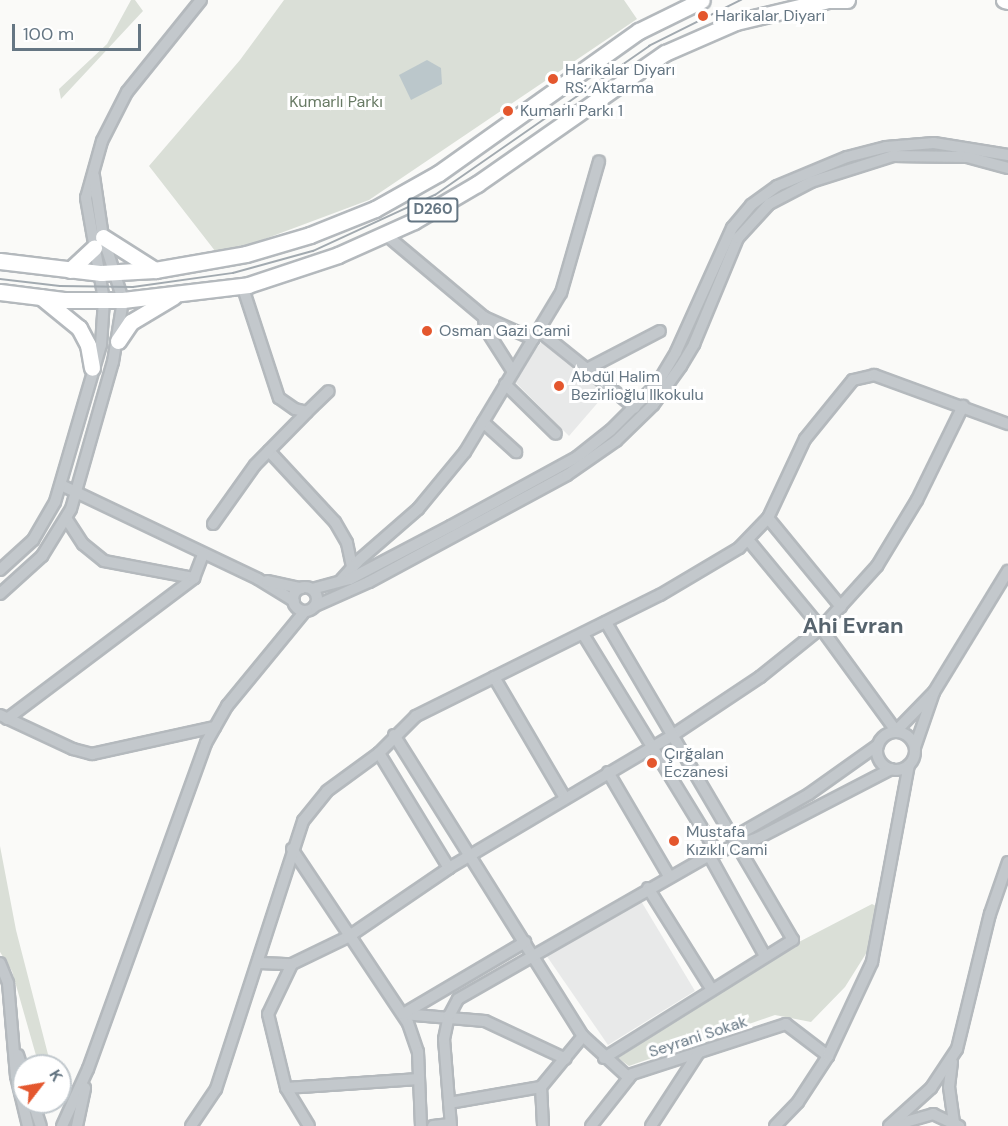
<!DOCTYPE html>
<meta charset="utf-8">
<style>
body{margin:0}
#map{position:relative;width:1008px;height:1126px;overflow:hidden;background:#fafaf8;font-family:"DM Sans",sans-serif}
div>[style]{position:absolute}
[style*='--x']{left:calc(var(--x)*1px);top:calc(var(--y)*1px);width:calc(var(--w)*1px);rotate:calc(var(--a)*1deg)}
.built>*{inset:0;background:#e8e9e9}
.green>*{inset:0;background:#dadfd7}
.water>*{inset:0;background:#bbc7cb}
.roads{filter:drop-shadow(2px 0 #b4b9bd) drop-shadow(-2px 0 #b4b9bd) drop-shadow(0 2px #b4b9bd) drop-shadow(0 -2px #b4b9bd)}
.minor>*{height:10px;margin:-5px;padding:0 5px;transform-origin:5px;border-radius:5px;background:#c3c8cc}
.minor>.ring{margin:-5px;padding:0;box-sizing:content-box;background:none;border:10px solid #c3c8cc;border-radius:50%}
.highway>*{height:15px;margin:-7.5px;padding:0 7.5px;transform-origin:7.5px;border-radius:7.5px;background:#fff}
.tram>*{height:1.5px;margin:-0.75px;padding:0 0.75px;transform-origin:0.75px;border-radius:0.75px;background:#a2aab0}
.dots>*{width:16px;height:16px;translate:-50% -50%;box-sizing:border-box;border:3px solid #fff;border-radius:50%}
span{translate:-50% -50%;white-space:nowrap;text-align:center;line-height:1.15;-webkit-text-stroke:6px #fff;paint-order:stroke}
.shield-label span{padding:2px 4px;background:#fff;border:2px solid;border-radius:4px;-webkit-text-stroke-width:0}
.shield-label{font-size:15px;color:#657683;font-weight:700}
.poi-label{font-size:16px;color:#657683}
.left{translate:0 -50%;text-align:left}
.park-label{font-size:16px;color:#687a64}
.street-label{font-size:16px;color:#657683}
.district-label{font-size:22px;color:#57646e;font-weight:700}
.north{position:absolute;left:12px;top:1054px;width:60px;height:60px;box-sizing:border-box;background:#fff;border:2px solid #c1c8cd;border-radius:50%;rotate:59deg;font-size:16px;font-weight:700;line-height:24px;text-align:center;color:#657683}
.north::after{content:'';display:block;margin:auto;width:21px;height:27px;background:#e4572e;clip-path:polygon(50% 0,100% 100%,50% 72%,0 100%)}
.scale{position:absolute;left:12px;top:24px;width:129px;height:27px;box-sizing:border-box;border:3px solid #657683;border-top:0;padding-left:8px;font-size:18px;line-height:21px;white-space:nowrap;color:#657683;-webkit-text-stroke:4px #fff;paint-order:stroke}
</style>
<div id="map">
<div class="built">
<div style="clip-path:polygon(543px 340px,607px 392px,569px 436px,512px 379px)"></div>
<div style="clip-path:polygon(641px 901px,695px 991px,608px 1045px,546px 955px)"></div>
</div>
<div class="green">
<div style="clip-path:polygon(131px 0,135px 0,143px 11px,61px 99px,59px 89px,107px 44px)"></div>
<div style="clip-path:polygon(284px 0,624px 0,637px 19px,369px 200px,219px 256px,149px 166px,240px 60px)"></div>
<div style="clip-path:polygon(0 846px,16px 930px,51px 1066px,39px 1066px,12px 971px,0 952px)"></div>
<div style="clip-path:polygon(872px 904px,876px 906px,867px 952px,845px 987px,811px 1022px,775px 1015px,629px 1066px,618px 1058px,795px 944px)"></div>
</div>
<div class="water">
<div style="clip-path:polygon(427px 60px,441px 68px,442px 84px,411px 100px,399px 75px)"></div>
</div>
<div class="roads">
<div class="minor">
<div style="--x:385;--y:234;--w:129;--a:40"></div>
<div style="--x:484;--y:317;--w:11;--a:85"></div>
<div style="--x:485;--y:328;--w:52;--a:57.5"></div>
<div style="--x:242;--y:285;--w:119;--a:71.9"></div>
<div style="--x:279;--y:398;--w:19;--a:35"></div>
<div style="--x:295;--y:409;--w:12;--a:14"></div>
<div style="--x:307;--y:412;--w:30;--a:-44"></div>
<div style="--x:484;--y:317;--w:54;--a:24.2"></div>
<div style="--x:538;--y:330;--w:124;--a:38.8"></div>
<div style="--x:587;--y:369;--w:82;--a:-27.5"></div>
<div style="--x:505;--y:384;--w:71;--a:44.4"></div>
<div style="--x:483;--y:422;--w:45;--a:42.3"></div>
<div style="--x:269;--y:451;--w:97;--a:47.1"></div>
<div style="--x:335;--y:522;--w:24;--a:60"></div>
<div style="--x:347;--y:543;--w:25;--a:78"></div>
<div style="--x:61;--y:485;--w:218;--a:25.5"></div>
<div style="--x:258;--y:579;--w:42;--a:31.4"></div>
<div style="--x:66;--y:518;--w:31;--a:57"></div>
<div style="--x:83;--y:544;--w:27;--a:39"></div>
<div style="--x:104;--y:561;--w:92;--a:10.7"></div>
<div style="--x:768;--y:518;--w:115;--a:50.6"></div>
<div style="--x:213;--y:524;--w:72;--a:-54.6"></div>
<div style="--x:255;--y:465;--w:74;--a:-45.5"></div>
<div style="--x:749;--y:541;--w:113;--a:50.4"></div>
<div style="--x:821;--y:628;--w:127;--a:53.9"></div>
<div style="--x:896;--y:731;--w:54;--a:-45.7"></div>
<div style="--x:0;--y:570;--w:45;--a:-42.3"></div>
<div style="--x:33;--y:540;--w:44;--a:-59.9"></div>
<div style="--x:55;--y:502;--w:164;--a:-73.7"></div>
<div style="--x:101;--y:345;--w:45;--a:-86.2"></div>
<div style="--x:104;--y:300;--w:104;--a:-100"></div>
<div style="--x:86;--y:198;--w:59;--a:-74.3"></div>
<div style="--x:102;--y:141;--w:55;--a:-63"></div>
<div style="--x:127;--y:92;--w:118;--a:-51.2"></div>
<div style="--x:341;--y:580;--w:24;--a:-48"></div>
<div style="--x:357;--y:562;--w:81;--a:-41"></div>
<div style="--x:418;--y:509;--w:74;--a:-50.5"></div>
<div style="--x:465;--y:452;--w:186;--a:-58.9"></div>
<div style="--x:561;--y:293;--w:137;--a:-73.9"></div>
<div style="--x:267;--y:581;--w:35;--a:12"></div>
<div class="ring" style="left:293px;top:587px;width:14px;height:14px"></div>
<div style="--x:312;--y:589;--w:39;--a:-15"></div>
<div style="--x:350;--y:579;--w:114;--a:-27.7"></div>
<div style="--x:451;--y:526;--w:144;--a:-28.7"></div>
<div style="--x:577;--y:457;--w:43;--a:-38.5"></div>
<div style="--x:611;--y:430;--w:65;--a:-45"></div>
<div style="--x:657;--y:384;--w:37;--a:-59"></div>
<div style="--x:676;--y:352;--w:136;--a:-65.7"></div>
<div style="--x:732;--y:228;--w:30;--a:-50"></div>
<div style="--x:751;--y:205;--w:32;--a:-36"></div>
<div style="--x:777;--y:186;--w:76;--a:-22.5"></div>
<div style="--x:847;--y:157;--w:40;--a:-14.4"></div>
<div style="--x:886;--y:147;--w:48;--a:-4.8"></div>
<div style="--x:934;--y:143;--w:75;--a:9.2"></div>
<div style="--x:0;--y:594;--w:57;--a:-42.1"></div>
<div style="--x:42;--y:556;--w:55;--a:-58.3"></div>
<div style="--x:71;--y:509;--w:153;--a:-74.1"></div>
<div style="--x:113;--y:362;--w:63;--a:-80.8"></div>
<div style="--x:123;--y:300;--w:66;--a:-107.6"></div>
<div style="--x:103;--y:237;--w:62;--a:-98.4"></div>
<div style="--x:315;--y:606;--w:59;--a:-24"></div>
<div style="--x:369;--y:582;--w:225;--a:-28.4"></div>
<div style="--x:567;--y:475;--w:60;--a:-34.8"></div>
<div style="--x:616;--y:441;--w:52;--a:-44.2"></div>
<div style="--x:653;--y:405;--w:48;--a:-54.3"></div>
<div style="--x:681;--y:366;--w:26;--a:-59"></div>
<div style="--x:694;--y:344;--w:115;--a:-67.5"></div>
<div style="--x:738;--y:238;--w:46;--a:-47.6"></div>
<div style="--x:769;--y:204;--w:47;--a:-27.6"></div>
<div style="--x:811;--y:182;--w:86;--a:-17.6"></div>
<div style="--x:893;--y:156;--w:74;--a:0.8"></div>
<div style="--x:967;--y:157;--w:42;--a:15"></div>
<div style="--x:583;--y:634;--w:255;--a:58.5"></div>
<div style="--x:494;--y:677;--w:140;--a:59.6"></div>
<div style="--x:0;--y:715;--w:81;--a:25"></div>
<div style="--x:73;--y:749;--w:20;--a:15"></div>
<div style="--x:92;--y:754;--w:126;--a:-12.4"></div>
<div style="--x:7;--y:719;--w:234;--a:-37"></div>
<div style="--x:194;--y:578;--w:26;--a:-69"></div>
<div class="ring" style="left:877px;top:732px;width:28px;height:28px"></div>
<div style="--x:394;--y:735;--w:355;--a:57.9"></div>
<div style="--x:583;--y:1036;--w:62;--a:42.4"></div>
<div style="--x:915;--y:747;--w:58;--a:-70.9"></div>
<div style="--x:934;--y:692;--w:142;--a:-58.6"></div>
<div style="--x:379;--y:753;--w:135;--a:58.7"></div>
<div style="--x:608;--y:772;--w:121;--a:59.6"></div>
<div style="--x:738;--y:841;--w:9;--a:-69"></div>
<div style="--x:741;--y:833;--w:78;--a:-29.8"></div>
<div style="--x:809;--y:794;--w:85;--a:-35.4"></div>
<div style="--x:292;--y:849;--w:209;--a:56.3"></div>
<div style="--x:408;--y:1023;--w:31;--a:71"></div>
<div style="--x:418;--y:1052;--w:74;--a:87.7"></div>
<div style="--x:709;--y:855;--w:115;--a:61"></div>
<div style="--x:648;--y:888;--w:120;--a:57.9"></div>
<div style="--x:0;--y:963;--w:22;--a:68"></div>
<div style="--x:8;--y:983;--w:93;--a:85.1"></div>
<div style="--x:16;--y:1076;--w:51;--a:76.5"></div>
<div style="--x:259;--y:963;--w:33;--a:2"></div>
<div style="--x:292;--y:964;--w:62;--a:-25.7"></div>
<div style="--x:348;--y:937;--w:122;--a:-34.3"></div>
<div style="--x:449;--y:868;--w:261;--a:-30.7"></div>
<div style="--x:673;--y:735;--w:105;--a:-33.7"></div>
<div style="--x:760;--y:677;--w:78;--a:-38.8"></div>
<div style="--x:821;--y:628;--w:84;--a:-47.9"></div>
<div style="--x:877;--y:566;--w:77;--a:-58.8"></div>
<div style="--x:917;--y:500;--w:105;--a:-63.9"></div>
<div style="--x:292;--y:964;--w:55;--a:115.6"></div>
<div style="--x:268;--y:1014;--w:76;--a:76.3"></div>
<div style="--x:286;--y:1088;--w:44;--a:58.8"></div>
<div style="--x:403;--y:1014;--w:82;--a:4.9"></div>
<div style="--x:485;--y:1021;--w:89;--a:25.1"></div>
<div style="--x:403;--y:1014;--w:142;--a:-30.5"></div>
<div style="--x:18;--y:1055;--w:20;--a:72"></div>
<div style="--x:604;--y:1058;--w:223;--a:-32"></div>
<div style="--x:793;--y:940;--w:369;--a:-120.5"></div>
<div style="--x:952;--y:1062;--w:25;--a:97"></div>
<div style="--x:949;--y:1087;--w:35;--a:82"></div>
<div style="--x:541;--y:1087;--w:39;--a:87"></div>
<div style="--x:286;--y:1088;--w:133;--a:-3.9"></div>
<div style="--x:33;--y:1102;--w:25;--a:72"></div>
<div style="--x:449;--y:1103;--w:93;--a:-9.9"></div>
<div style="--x:541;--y:1087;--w:66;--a:-50.5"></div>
<div style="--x:895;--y:1125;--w:40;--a:-16"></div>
<div style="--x:933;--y:1114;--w:29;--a:25"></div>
<div style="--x:62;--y:1126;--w:63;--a:-65.5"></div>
<div style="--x:88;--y:1069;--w:347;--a:-70.1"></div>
<div style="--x:206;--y:743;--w:43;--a:-60.4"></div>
<div style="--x:227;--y:706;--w:123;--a:-50.6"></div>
<div style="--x:77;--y:1126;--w:39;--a:-78"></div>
<div style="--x:191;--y:1126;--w:45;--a:-56"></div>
<div style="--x:216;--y:1089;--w:282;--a:-72"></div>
<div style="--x:303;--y:821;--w:38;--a:-51"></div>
<div style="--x:327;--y:791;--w:64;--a:-36.2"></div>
<div style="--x:379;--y:753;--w:52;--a:-45"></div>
<div style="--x:416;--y:716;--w:272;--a:-26.4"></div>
<div style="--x:660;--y:595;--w:92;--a:-30.7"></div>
<div style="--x:739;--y:548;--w:42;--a:-46"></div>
<div style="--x:768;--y:518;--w:87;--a:-64.9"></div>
<div style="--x:805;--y:439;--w:76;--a:-50.9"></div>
<div style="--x:853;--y:380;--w:22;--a:-13"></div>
<div style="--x:874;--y:375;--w:143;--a:20.1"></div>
<div style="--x:433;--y:1126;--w:17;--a:-7"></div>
<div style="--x:451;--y:1126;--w:87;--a:-94.6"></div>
<div style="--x:444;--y:1039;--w:24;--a:-78"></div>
<div style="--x:449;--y:1016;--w:19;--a:-62"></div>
<div style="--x:458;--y:999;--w:289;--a:-29.8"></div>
<div style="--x:709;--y:855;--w:52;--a:-19.1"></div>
<div style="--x:758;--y:838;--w:150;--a:-27.4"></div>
<div style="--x:591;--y:1126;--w:66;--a:-51.7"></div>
<div style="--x:632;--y:1074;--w:162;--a:-18"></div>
<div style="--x:786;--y:1024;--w:53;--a:37.3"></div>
<div style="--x:651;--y:1126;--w:88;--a:-57"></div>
<div style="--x:775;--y:1126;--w:33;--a:-46"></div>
<div style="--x:798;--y:1102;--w:55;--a:-56.9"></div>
<div style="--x:828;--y:1056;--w:104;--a:-64.9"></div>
<div style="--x:872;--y:962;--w:200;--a:-79.4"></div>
<div style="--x:889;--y:1126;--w:57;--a:-42.1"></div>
<div style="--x:931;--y:1088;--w:47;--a:-56.3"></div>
<div style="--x:957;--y:1049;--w:139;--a:-76.3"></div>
<div style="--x:990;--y:914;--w:55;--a:-70.9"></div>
</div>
<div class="highway">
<div style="--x:822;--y:0;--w:25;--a:0"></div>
<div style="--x:1004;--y:0;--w:4;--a:14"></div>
<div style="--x:103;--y:237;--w:62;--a:32.4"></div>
<div style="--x:0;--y:261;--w:102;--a:6.8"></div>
<div style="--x:101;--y:273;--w:54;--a:-3.2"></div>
<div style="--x:155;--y:270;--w:92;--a:-10"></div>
<div style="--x:246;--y:254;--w:67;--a:-16.5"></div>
<div style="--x:310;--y:235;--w:70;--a:-21.8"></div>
<div style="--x:375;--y:209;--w:73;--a:-29.4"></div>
<div style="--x:439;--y:173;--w:245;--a:-35.4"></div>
<div style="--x:639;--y:31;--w:70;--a:-26.2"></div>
<div style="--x:70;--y:270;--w:33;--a:-43"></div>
<div style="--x:0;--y:292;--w:64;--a:7.1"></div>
<div style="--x:64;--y:300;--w:59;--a:0"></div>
<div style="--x:123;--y:300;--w:126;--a:-6.8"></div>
<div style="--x:248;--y:285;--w:95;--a:-18.4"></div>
<div style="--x:338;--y:255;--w:83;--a:-24.1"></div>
<div style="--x:414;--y:221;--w:73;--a:-30.4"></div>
<div style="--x:477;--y:184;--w:229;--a:-34.9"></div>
<div style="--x:665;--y:53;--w:77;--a:-23.6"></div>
<div style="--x:736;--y:22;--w:91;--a:-13.3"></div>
<div style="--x:41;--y:297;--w:49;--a:39.2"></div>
<div style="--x:79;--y:328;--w:19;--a:62"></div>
<div style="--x:88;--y:345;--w:23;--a:80"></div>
<div style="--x:118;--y:341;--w:23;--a:-56"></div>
<div style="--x:131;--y:322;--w:49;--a:-30.8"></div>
</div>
</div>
<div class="tram">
<div style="--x:0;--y:279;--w:60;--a:6.7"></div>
<div style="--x:60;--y:286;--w:73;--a:0.8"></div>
<div style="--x:133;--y:287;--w:101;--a:-8"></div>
<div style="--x:233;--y:273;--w:83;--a:-15.4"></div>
<div style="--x:313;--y:251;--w:134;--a:-24.7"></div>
<div style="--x:435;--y:195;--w:261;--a:-34.8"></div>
<div style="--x:649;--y:46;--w:103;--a:-26.6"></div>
</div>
<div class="dots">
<div style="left:703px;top:16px;background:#e4572e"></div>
<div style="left:553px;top:79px;background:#e4572e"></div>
<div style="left:508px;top:111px;background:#e4572e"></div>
<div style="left:427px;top:331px;background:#e4572e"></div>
<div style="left:559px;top:386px;background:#e4572e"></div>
<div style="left:652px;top:763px;background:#e4572e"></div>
<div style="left:674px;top:841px;background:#e4572e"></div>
</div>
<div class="shield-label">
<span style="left:433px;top:210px">D260</span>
</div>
<div class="poi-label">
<span class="left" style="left:715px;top:16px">Harikalar Diyarı</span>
<span class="left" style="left:565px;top:79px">Harikalar Diyarı<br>RS: Aktarma</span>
<span class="left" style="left:520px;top:111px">Kumarlı Parkı 1</span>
<span class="left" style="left:439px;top:331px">Osman Gazi Cami</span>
<span class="left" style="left:571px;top:386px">Abdül Halim<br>Bezirlioğlu Ilkokulu</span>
<span class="left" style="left:664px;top:763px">Çırğalan<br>Eczanesi</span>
<span class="left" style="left:686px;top:841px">Mustafa<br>Kızıklı Cami</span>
</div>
<div class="park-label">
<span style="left:336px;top:102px">Kumarlı Parkı</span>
</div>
<div class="street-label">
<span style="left:698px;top:1037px;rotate:-18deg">Seyrani Sokak</span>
</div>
<div class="district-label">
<span style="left:853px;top:626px">Ahi Evran</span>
</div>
<div class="north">K</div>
<div class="scale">100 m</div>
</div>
